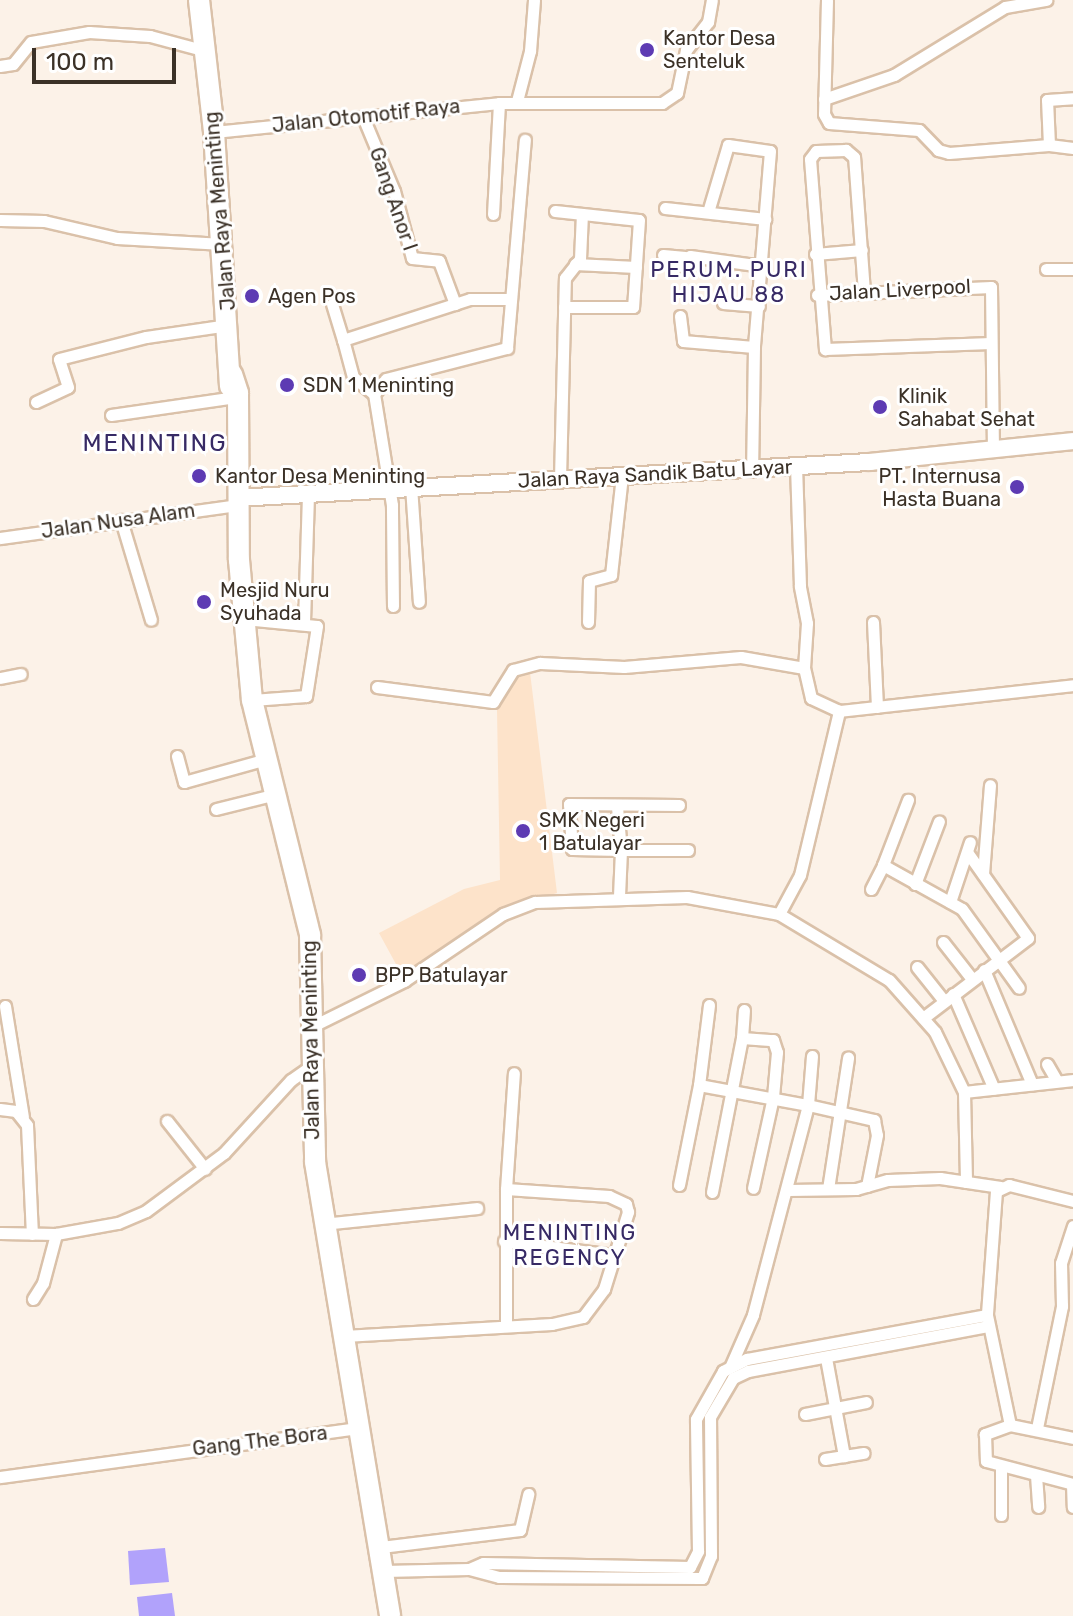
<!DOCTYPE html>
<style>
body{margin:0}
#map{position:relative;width:1073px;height:1616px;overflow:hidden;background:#fcf2e8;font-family:Rubik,sans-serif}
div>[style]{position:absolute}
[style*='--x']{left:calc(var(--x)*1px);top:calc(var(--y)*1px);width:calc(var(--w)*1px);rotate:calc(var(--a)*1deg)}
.built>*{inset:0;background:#fde3ca}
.water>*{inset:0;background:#b1a2fb}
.roads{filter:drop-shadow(2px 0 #dac1a9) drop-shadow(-2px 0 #dac1a9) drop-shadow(0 2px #dac1a9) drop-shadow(0 -2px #dac1a9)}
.street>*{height:11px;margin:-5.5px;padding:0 5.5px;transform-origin:5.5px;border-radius:5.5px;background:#fff}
.secondary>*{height:16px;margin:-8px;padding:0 8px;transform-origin:8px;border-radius:8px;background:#fff}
.highway>*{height:20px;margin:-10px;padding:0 10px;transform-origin:10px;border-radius:10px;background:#fff}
.dots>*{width:22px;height:22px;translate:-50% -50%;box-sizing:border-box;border:4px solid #fff;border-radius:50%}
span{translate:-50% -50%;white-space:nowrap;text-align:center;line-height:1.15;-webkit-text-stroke:6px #fff;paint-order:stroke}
.poi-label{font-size:20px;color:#3b3127}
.left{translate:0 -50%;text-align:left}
.right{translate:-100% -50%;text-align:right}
.street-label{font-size:20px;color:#3b3127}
.neighbourhood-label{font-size:22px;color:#372a65;letter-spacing:2px}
.quarter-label{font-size:24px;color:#372a65;letter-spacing:2px}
.scale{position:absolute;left:32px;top:48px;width:144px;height:36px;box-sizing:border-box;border:4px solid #3b3127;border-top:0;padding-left:10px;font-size:24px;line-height:28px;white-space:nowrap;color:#3b3127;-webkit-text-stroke:6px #fff;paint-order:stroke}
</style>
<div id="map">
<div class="built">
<div style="clip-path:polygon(529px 664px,557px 893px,508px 908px,403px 977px,379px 933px,464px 889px,500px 880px,497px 710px,513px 668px)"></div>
</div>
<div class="water">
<div style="clip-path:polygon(165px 1548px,169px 1582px,130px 1585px,128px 1551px)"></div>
<div style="clip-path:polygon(172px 1593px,175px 1616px,139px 1616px,137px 1597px)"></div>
</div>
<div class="roads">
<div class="street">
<div style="--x:827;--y:0;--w:114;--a:91.5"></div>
<div style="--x:824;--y:114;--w:10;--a:61"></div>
<div style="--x:829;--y:123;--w:90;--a:4.4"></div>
<div style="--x:919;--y:130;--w:28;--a:46"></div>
<div style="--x:938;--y:150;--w:11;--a:15"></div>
<div style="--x:949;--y:153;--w:100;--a:-4.6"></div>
<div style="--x:1049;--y:145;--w:24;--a:7"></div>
<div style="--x:0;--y:66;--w:13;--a:-9"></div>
<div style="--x:13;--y:64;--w:28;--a:-51"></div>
<div style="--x:31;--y:42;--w:59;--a:-9.8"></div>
<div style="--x:89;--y:32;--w:61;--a:3.8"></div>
<div style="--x:150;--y:36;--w:58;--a:15"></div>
<div style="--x:824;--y:99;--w:74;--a:-18.9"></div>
<div style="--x:894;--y:75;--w:130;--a:-31.5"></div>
<div style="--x:1005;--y:7;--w:42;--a:-9.7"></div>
<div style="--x:517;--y:101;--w:52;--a:-75.4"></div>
<div style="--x:530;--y:51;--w:51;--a:-85.5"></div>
<div style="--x:363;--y:117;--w:80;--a:67.3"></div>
<div style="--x:394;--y:191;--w:69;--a:75"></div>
<div style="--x:412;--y:258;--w:27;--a:6"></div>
<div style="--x:439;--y:261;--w:46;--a:69.6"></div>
<div style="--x:214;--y:132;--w:286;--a:-5.8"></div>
<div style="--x:499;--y:103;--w:163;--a:0"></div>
<div style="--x:662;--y:103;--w:18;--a:-34"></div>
<div style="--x:677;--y:93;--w:44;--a:-78.2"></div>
<div style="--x:686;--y:50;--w:36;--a:-52"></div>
<div style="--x:708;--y:22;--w:22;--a:-80"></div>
<div style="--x:1049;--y:145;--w:45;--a:-92.5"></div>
<div style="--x:1047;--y:100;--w:26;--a:-4"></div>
<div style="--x:665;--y:208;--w:101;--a:6.3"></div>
<div style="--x:555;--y:211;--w:84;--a:6.1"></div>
<div style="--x:639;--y:220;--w:87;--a:93.9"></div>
<div style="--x:633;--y:307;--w:69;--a:180"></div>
<div style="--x:708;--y:212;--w:70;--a:-73.4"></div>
<div style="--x:728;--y:145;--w:42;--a:8.1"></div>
<div style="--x:770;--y:151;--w:197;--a:94.7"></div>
<div style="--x:754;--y:347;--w:121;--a:90.9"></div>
<div style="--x:493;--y:214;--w:111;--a:-86.9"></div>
<div style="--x:0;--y:220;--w:44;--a:1.3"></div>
<div style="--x:44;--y:221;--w:75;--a:13.1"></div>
<div style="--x:117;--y:238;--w:106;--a:3.2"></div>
<div style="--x:815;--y:254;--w:47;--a:-4.9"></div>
<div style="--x:663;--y:255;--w:22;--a:5"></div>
<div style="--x:575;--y:264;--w:61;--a:2.8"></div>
<div style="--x:681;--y:266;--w:13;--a:-48"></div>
<div style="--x:690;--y:256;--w:73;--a:7.9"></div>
<div style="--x:1046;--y:269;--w:27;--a:0"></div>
<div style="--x:864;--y:292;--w:135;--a:-94.2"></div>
<div style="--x:854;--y:157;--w:11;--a:-139"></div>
<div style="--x:846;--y:150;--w:30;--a:178"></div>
<div style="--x:816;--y:151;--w:10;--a:127"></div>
<div style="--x:810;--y:159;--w:191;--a:85.5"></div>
<div style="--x:825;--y:349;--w:166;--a:-2.1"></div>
<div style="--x:817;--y:295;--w:174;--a:-2.6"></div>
<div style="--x:991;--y:287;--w:163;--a:89.3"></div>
<div style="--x:723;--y:303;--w:36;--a:5"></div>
<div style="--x:332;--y:304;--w:38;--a:73"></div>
<div style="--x:680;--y:316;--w:25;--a:83"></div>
<div style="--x:683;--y:341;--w:71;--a:4.8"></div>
<div style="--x:374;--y:394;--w:27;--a:-141"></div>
<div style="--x:353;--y:377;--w:38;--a:-105"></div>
<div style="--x:343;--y:340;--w:133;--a:-17.9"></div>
<div style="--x:470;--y:299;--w:41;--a:0"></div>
<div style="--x:36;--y:402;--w:35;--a:-25"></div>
<div style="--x:68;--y:387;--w:29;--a:-108"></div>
<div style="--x:59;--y:359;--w:90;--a:-14.2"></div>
<div style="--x:146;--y:337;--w:83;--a:-8.3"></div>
<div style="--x:111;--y:415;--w:119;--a:-8.2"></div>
<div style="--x:560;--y:479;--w:201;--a:-88.6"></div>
<div style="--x:565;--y:278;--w:24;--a:-52"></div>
<div style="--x:580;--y:259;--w:45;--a:-87.5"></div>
<div style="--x:411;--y:486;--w:116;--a:86.1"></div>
<div style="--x:121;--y:520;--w:104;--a:73.3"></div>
<div style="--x:0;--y:538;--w:239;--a:-7.9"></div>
<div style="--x:393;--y:606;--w:101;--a:-90.6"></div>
<div style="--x:392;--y:505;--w:112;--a:-99.2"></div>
<div style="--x:374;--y:394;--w:19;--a:-51"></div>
<div style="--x:386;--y:379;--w:125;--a:-14.4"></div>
<div style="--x:507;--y:348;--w:209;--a:-85.1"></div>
<div style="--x:244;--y:619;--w:73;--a:5.5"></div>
<div style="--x:317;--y:626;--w:71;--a:98.9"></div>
<div style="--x:306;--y:696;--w:54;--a:175.8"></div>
<div style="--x:304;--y:622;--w:128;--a:-88.2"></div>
<div style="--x:588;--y:622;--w:41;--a:-88.6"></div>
<div style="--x:589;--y:581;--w:23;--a:-15"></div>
<div style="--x:611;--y:575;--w:100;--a:-83.7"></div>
<div style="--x:873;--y:622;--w:85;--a:87.3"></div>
<div style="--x:0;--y:678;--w:21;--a:-11"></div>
<div style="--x:377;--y:687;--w:117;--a:7.4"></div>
<div style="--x:493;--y:702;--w:38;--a:-58"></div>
<div style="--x:513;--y:670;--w:28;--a:-15"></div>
<div style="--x:540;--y:663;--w:84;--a:2.7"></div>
<div style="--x:624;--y:667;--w:117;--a:-4.9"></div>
<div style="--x:741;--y:657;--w:64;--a:9.9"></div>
<div style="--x:839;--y:711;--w:235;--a:-6.3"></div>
<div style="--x:177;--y:756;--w:27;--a:75"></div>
<div style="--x:184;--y:782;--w:82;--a:-15.6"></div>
<div style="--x:617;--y:807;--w:43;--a:84.7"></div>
<div style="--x:621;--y:850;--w:67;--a:0"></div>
<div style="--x:216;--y:809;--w:58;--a:-14"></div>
<div style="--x:883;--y:865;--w:70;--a:-69"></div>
<div style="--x:983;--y:874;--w:89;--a:-85.5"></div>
<div style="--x:915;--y:884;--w:67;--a:-69.1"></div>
<div style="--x:871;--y:889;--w:27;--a:-63"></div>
<div style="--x:883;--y:865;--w:90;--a:29.1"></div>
<div style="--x:962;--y:909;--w:97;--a:54.2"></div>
<div style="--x:619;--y:896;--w:46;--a:-87.5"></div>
<div style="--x:621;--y:850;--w:49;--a:-178.8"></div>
<div style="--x:572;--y:849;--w:45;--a:-93.8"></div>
<div style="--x:569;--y:804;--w:110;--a:0.5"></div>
<div style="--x:950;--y:902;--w:63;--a:-71.6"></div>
<div style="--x:779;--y:914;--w:128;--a:31"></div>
<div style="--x:889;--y:980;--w:69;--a:48.5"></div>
<div style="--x:935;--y:1032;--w:67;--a:64.2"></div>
<div style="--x:964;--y:1092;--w:110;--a:-6.3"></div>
<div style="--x:943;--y:942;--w:47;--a:51.9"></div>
<div style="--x:917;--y:967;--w:43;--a:51.5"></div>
<div style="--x:984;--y:970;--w:124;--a:67.2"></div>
<div style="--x:953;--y:994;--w:103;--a:66.7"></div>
<div style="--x:709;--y:1005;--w:81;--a:97.1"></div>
<div style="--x:699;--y:1085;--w:111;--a:10.4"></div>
<div style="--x:808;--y:1105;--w:217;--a:104.7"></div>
<div style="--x:753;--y:1315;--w:55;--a:113.7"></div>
<div style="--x:5;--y:1006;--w:112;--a:80.8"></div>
<div style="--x:923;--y:1018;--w:132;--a:-37.3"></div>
<div style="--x:1028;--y:938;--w:105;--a:-125.3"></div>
<div style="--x:313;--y:1026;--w:102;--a:-26.3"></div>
<div style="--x:404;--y:981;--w:120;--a:-34.1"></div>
<div style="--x:503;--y:914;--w:34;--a:-21"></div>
<div style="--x:535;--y:902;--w:152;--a:-1.9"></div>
<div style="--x:687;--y:897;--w:94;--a:10.5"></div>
<div style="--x:779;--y:914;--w:44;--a:-61.7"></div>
<div style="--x:800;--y:875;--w:169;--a:-76.6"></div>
<div style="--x:839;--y:711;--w:31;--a:-155"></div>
<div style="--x:811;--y:698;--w:31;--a:-103"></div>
<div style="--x:804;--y:668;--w:45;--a:-86.2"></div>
<div style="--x:807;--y:623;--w:38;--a:-101"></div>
<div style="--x:800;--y:586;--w:119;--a:-91.9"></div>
<div style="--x:742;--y:1038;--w:28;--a:-86"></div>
<div style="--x:812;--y:1056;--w:49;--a:94.7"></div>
<div style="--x:808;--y:1105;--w:68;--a:12.8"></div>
<div style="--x:874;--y:1120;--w:15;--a:79"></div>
<div style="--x:877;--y:1135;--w:52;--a:101.1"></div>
<div style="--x:1047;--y:1064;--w:20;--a:60"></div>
<div style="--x:964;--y:1092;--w:90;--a:88.7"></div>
<div style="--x:0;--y:1109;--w:16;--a:7"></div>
<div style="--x:16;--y:1111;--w:18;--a:52"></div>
<div style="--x:27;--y:1125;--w:109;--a:87.4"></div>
<div style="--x:167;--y:1121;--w:61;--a:51.6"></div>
<div style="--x:679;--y:1185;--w:102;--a:-78.7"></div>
<div style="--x:828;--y:1189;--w:133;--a:-81.3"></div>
<div style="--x:788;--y:1190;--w:68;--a:-0.8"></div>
<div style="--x:856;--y:1189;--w:33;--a:-16"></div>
<div style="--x:888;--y:1180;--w:52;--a:-2.2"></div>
<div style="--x:940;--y:1178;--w:61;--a:8.5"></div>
<div style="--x:712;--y:1192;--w:157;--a:-79"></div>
<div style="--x:742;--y:1038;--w:31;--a:4"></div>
<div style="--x:773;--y:1040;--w:13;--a:72"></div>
<div style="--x:777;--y:1052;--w:45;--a:95.1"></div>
<div style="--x:773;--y:1097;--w:93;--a:102.4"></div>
<div style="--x:1073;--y:1201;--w:66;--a:-166"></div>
<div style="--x:1009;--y:1185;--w:14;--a:155"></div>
<div style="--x:996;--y:1191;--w:124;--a:94.2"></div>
<div style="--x:987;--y:1315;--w:112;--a:78.2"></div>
<div style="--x:1010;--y:1425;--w:64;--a:11.7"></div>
<div style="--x:323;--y:1224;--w:155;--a:-5.9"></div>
<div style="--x:0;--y:1233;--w:56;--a:1"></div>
<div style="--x:56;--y:1234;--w:63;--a:-10.1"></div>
<div style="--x:118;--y:1223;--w:30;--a:-23"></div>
<div style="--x:146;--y:1211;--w:97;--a:-36.6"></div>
<div style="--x:224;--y:1153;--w:99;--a:-47.5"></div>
<div style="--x:291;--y:1080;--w:24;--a:-35"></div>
<div style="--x:504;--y:1241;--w:111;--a:7.3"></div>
<div style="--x:33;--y:1299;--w:19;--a:-58"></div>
<div style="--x:43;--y:1283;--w:51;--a:-75.1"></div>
<div style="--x:506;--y:1326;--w:137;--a:-90"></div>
<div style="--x:506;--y:1189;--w:116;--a:-86.1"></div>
<div style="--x:344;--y:1336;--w:208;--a:-3.3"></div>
<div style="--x:552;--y:1324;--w:32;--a:-13"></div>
<div style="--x:583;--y:1317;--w:35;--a:-53"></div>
<div style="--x:604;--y:1289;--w:81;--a:-72.7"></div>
<div style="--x:628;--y:1212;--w:8;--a:-104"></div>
<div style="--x:626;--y:1204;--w:19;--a:-155"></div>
<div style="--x:609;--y:1196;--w:103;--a:-176.1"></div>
<div style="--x:826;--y:1358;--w:100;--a:79.6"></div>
<div style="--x:805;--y:1414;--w:62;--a:-11.1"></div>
<div style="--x:1010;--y:1425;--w:27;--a:160"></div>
<div style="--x:985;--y:1434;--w:27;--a:88"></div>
<div style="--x:986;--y:1461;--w:90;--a:14.8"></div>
<div style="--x:1037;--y:1428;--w:125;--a:-78.4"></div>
<div style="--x:1062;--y:1306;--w:43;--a:-91.3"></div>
<div style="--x:1061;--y:1263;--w:39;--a:-72"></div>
<div style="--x:825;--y:1459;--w:39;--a:-9"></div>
<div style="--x:1001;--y:1467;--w:48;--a:90"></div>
<div style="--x:1036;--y:1475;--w:32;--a:86"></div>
<div style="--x:0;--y:1477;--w:363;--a:-7.8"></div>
<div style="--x:1072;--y:1484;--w:23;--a:88"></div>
<div style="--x:381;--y:1547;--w:140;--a:-7"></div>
<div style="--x:520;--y:1530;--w:37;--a:-77"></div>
<div style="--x:469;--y:1569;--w:31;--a:15"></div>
<div style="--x:499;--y:1577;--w:203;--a:0.3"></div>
<div style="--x:702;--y:1578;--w:24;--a:-68"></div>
<div style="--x:711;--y:1556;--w:139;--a:-90.4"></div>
<div style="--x:710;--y:1417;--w:45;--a:-59.5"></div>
<div style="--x:733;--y:1378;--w:17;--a:-25"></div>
<div style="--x:748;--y:1371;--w:245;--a:-10.6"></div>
<div style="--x:384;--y:1571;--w:85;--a:-1.3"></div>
<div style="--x:469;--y:1569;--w:15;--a:-23"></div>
<div style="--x:483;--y:1563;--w:207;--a:1.1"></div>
<div style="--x:690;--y:1567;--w:18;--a:-63"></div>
<div style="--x:698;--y:1551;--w:132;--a:-90.9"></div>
<div style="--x:696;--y:1419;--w:55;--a:-60.6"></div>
<div style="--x:723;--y:1371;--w:27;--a:-27"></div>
<div style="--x:747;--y:1359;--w:244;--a:-10.4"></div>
</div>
<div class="secondary">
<div style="--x:237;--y:498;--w:634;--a:-3.26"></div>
<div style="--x:870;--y:462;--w:204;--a:-5.9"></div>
</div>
<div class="highway">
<div style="--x:199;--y:0;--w:133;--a:83.5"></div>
<div style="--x:214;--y:132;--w:255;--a:86.4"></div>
<div style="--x:232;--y:374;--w:20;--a:72"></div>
<div style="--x:238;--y:393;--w:167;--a:89.7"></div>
<div style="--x:239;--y:560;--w:141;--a:84.7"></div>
<div style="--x:252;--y:700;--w:242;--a:76.1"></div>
<div style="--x:310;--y:935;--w:227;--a:88.7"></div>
<div style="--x:315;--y:1162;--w:460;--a:80.6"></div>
</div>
</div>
<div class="dots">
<div style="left:647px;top:50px;background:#5d3bb3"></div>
<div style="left:252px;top:296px;background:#5d3bb3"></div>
<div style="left:287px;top:385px;background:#5d3bb3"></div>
<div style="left:880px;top:407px;background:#5d3bb3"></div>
<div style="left:199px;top:476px;background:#5d3bb3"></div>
<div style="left:1017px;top:487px;background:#5d3bb3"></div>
<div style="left:204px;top:602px;background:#5d3bb3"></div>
<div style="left:523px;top:831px;background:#5d3bb3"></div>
<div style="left:359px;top:975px;background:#5d3bb3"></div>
</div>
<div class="poi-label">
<span class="left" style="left:663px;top:50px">Kantor Desa<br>Senteluk</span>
<span class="left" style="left:268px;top:296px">Agen Pos</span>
<span class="left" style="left:303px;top:385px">SDN 1 Meninting</span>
<span class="left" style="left:898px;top:408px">Klinik<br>Sahabat Sehat</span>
<span class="left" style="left:215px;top:476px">Kantor Desa Meninting</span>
<span class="right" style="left:1001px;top:488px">PT. Internusa<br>Hasta Buana</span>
<span class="left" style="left:220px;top:602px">Mesjid Nuru<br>Syuhada</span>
<span class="left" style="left:539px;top:832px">SMK Negeri<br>1 Batulayar</span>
<span class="left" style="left:375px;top:975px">BPP Batulayar</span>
</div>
<div class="street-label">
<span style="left:366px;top:116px;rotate:-6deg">Jalan Otomotif Raya</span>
<span style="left:393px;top:199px;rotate:71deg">Gang Anor I</span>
<span style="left:220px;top:211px;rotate:-95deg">Jalan Raya Meninting</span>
<span style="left:900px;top:290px;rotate:-3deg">Jalan Liverpool</span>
<span style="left:655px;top:474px;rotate:-3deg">Jalan Raya Sandik Batu Layar</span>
<span style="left:118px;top:521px;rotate:-8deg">Jalan Nusa Alam</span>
<span style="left:311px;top:1040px;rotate:-91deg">Jalan Raya Meninting</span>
<span style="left:260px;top:1441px;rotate:-7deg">Gang The Bora</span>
</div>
<div class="neighbourhood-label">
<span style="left:729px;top:282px">PERUM. PURI<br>HIJAU 88</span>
<span style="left:570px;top:1245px">MENINTING<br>REGENCY</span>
</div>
<div class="quarter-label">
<span style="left:155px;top:444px">MENINTING</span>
</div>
<div class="scale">100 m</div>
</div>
